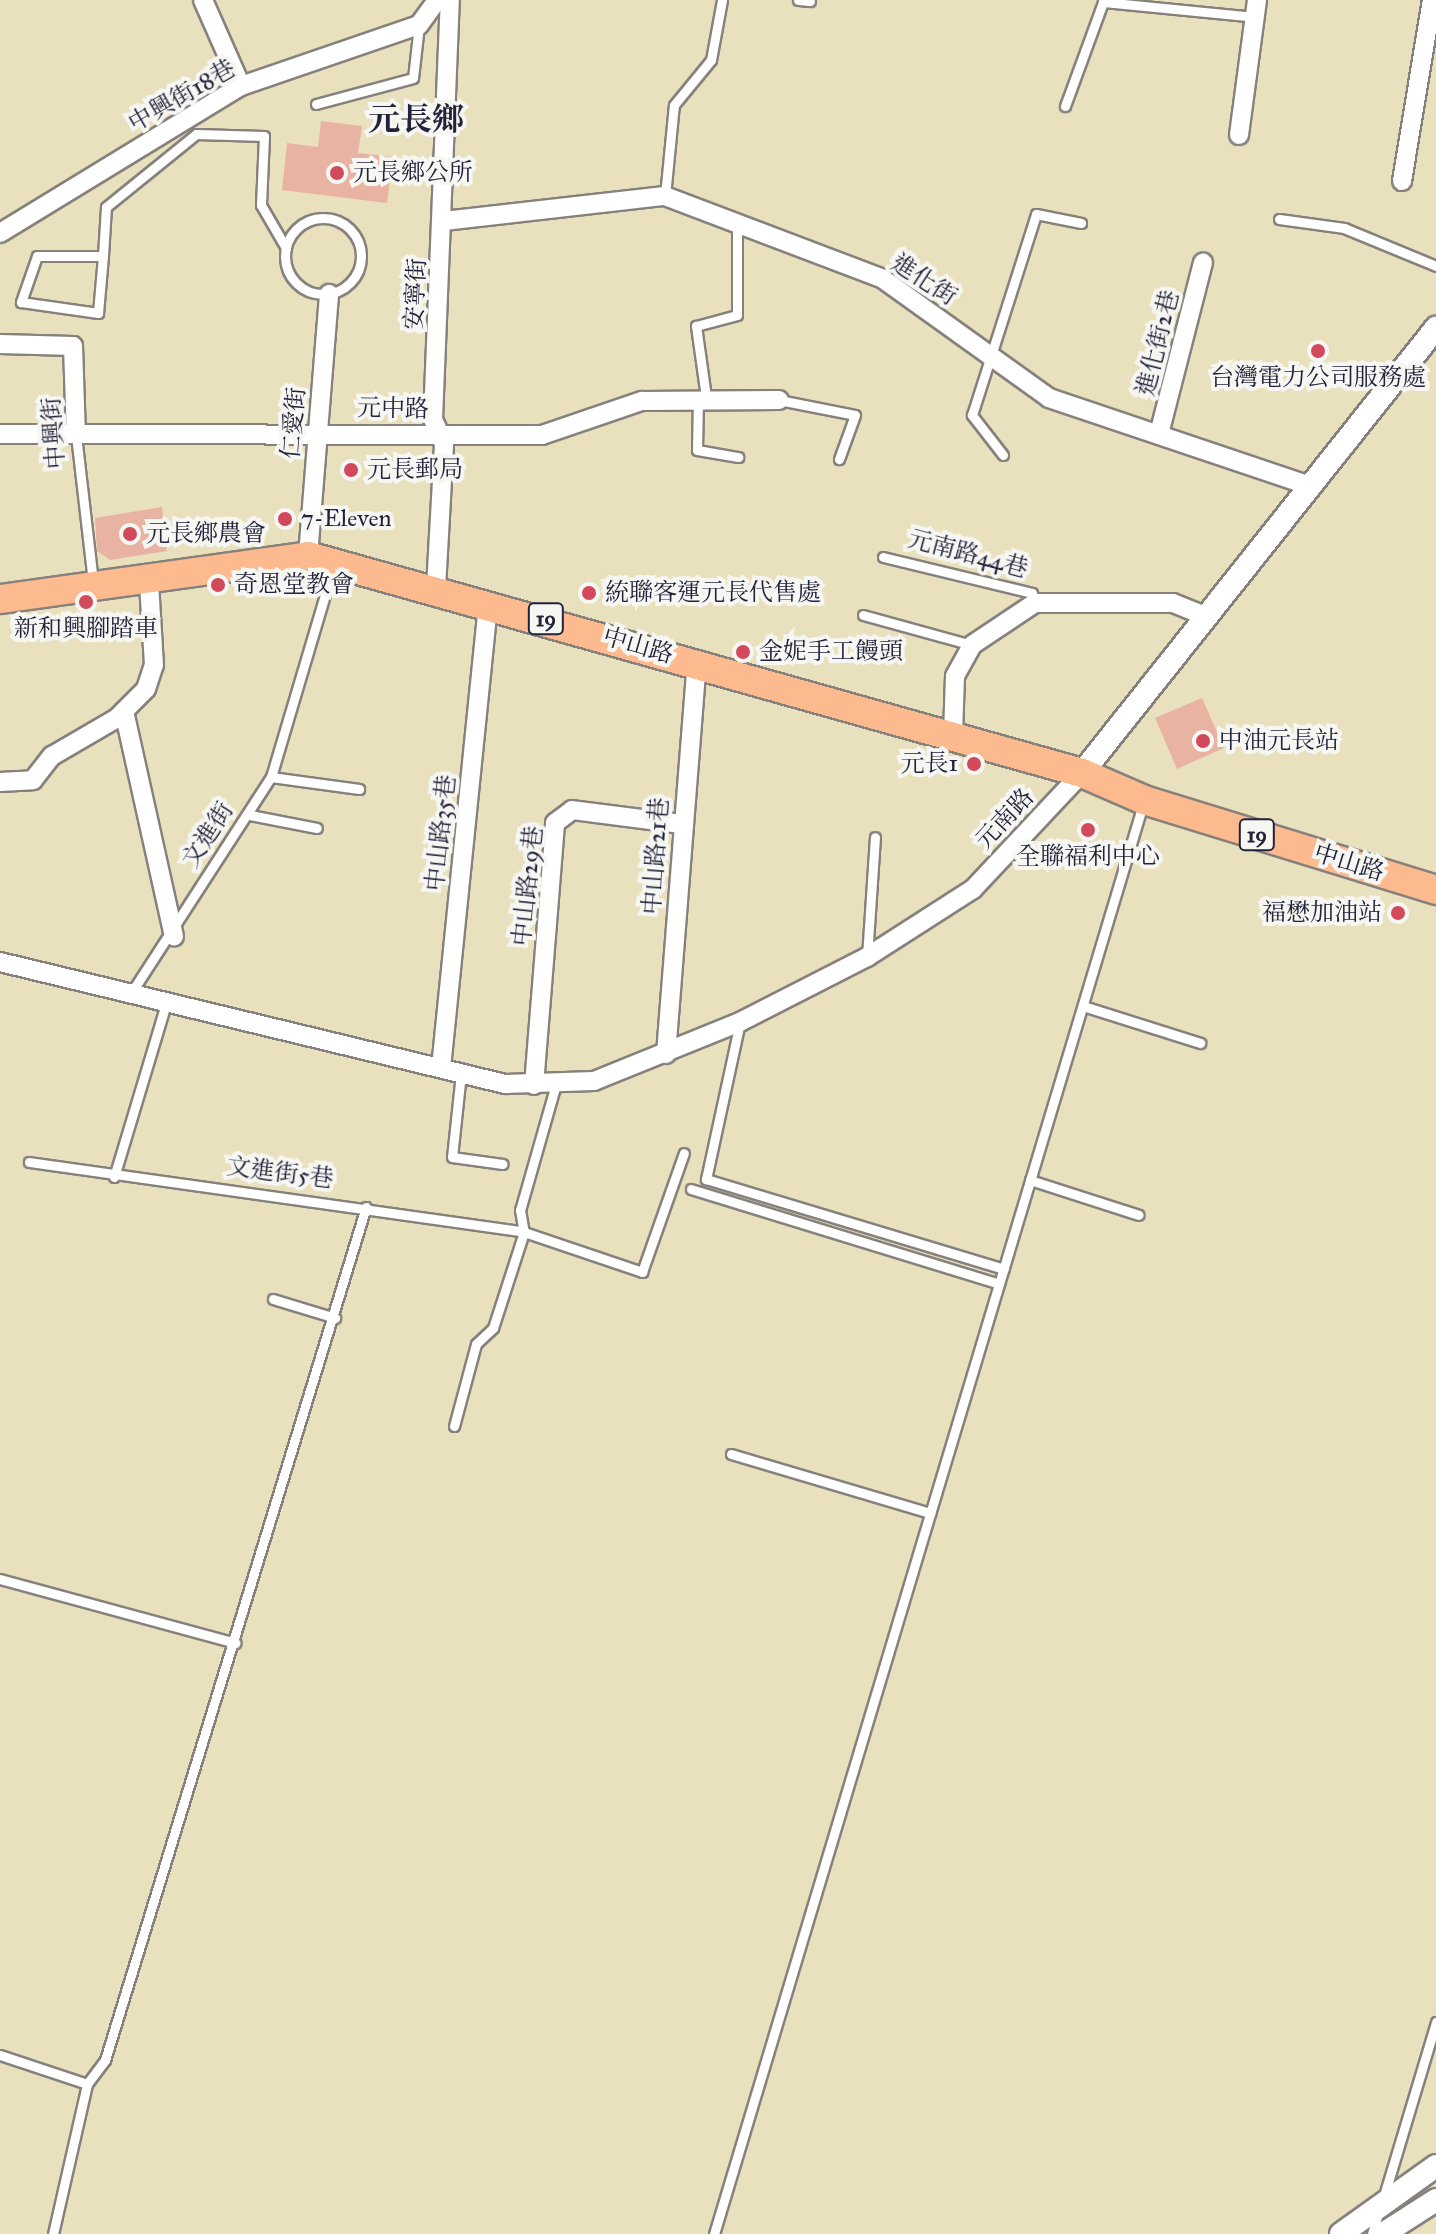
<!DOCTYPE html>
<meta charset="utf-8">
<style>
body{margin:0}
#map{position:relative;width:1436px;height:2234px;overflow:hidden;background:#e9e0bd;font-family:"IM FELL Great Primer","Noto Serif TC",serif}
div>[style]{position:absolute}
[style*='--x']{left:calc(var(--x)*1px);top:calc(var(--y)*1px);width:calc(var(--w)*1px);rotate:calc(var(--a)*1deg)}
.building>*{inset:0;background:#e8b3a2}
.roads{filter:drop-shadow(2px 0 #86817c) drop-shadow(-2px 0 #86817c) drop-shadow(0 2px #86817c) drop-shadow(0 -2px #86817c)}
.service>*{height:9px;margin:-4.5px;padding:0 4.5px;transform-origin:4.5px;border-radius:4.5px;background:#fff}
.service>.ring{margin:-4.5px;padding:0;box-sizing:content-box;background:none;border:9px solid #fff;border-radius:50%}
.minor>*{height:18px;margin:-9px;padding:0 9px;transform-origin:9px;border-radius:9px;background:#fff}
.tertiary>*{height:22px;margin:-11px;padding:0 11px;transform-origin:11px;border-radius:11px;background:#fff}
.primary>*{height:28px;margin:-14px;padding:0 14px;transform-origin:14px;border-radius:14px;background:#fcba8e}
.dots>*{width:22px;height:22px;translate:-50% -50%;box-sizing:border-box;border:4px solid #f6f6f2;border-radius:50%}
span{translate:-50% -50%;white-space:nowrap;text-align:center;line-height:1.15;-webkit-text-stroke:8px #f6f6f2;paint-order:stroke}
.shield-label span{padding:2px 6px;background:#f6f6f2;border:2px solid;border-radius:6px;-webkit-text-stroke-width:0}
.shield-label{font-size:22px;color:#22223b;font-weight:700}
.street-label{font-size:24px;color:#22223b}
.poi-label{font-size:24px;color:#22223b}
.left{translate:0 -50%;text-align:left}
.right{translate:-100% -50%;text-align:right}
.district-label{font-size:32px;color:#22223b;font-weight:700}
</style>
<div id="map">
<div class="building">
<div style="clip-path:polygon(321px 121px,362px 126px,358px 153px,393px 157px,387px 203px,282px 190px,287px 143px,318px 147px)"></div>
<div style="clip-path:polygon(162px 507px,167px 551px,110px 560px,97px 551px,95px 518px)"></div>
<div style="clip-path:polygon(1202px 698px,1224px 748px,1177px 769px,1155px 718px)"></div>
</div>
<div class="roads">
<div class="service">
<div style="--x:798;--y:0;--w:12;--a:5"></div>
<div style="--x:316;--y:104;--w:100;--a:-15"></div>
<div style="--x:413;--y:78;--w:53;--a:-83.5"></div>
<div style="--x:1065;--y:106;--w:111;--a:-69.9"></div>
<div style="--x:1103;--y:2;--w:153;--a:5.6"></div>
<div style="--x:665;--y:196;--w:91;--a:-84.4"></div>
<div style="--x:674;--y:105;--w:58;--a:-50.6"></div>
<div style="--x:711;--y:60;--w:61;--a:-79.6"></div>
<div class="ring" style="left:285px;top:218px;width:67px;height:67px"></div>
<div style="--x:1279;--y:219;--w:66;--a:7.9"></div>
<div style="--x:1344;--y:228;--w:100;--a:22.4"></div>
<div style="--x:103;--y:256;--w:66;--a:180"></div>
<div style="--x:37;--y:256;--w:49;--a:109.2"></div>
<div style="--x:21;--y:302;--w:78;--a:8.1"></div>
<div style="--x:98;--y:313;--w:57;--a:-85"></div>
<div style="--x:103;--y:256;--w:49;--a:-86.5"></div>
<div style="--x:106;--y:207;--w:116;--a:-39"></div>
<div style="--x:196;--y:134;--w:68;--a:1.7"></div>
<div style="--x:264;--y:136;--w:69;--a:92.5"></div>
<div style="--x:261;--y:205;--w:50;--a:59.8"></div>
<div style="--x:706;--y:397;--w:72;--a:-98"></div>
<div style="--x:696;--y:326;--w:42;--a:-15"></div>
<div style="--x:737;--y:315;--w:91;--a:-90"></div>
<div style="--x:698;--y:398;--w:52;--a:91.1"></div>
<div style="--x:697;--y:450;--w:42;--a:9.7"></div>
<div style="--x:779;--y:400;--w:77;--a:11.2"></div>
<div style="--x:855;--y:415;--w:47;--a:110"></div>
<div style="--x:76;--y:435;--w:148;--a:83.4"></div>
<div style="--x:1003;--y:455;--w:51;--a:-127.8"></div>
<div style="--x:972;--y:415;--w:211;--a:-72.3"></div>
<div style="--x:1036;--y:214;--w:46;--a:11.3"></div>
<div style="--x:883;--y:557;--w:153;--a:13.6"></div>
<div style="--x:1032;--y:593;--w:10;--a:73"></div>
<div style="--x:863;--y:615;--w:113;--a:15.4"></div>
<div style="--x:271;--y:777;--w:89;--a:7.8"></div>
<div style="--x:250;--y:815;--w:68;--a:11"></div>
<div style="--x:867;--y:957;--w:120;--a:-86.2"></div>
<div style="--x:133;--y:990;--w:254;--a:-57.1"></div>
<div style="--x:271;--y:777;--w:218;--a:-73.5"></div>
<div style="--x:1083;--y:1006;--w:123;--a:17.5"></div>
<div style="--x:740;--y:1022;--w:161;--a:102.2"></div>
<div style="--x:706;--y:1179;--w:311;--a:16.8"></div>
<div style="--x:461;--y:1073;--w:84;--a:96.1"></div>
<div style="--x:452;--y:1157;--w:51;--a:7.8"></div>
<div style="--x:556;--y:1084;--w:131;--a:105.9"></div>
<div style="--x:520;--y:1210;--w:22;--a:80"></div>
<div style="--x:524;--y:1232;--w:125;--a:18.7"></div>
<div style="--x:642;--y:1272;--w:126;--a:-70.6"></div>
<div style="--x:29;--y:1162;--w:500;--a:8"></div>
<div style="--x:524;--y:1232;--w:101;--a:107.9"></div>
<div style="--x:493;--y:1328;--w:23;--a:137"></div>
<div style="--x:476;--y:1344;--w:85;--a:105"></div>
<div style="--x:114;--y:1177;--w:185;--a:-73.3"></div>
<div style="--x:1030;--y:1180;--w:114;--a:17.8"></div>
<div style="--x:691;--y:1189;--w:322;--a:17.1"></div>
<div style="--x:273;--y:1299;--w:65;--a:17"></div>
<div style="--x:731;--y:1454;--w:208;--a:16.5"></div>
<div style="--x:0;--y:1579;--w:244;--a:15.2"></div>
<div style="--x:0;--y:2055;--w:92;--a:18.4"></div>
<div style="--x:1383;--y:2199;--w:185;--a:-73.3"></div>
<div style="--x:53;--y:2234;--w:154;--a:-77.2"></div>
<div style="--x:87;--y:2084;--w:30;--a:-53"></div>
<div style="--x:105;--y:2060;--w:892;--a:-72.99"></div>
<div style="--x:714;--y:2234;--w:1493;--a:-73.3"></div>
<div style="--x:1372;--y:2234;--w:22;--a:-74"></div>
</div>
<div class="minor">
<div style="--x:203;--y:0;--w:94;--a:66.2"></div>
<div style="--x:1239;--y:135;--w:136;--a:-82.4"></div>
<div style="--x:1402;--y:181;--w:183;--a:-80.6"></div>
<div style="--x:444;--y:221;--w:222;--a:-6.5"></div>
<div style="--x:665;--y:196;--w:233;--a:20.8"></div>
<div style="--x:883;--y:279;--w:204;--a:35.6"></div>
<div style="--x:1049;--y:398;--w:273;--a:18.6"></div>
<div style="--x:0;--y:233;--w:282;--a:-31.4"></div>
<div style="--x:241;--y:86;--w:188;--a:-18.9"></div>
<div style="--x:419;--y:25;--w:31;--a:-54"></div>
<div style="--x:0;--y:344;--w:73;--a:1.6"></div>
<div style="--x:73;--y:346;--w:89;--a:88.1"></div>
<div style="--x:0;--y:434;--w:542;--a:0.11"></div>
<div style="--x:542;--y:435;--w:106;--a:-18.8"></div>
<div style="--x:642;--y:401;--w:137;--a:-0.4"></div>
<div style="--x:1159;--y:434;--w:177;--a:-75.6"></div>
<div style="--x:308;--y:556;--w:263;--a:-85.4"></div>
<div style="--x:436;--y:588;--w:144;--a:-86.8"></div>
<div style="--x:444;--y:444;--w:27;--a:-114"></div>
<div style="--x:433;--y:419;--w:419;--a:-87.7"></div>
<div style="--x:124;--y:711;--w:231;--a:77.5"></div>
<div style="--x:953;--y:736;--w:60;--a:-88.1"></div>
<div style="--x:955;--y:676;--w:35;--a:-61"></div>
<div style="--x:972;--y:645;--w:76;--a:-33.7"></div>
<div style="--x:1035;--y:603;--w:138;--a:0"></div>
<div style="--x:1173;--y:603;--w:35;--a:22"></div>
<div style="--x:0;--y:782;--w:33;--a:-3"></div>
<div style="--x:33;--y:780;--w:31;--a:-52"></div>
<div style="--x:52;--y:756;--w:75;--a:-30.3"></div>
<div style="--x:117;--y:718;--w:41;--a:-45"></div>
<div style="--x:146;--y:689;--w:25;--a:-72"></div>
<div style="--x:154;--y:665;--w:82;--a:-93.5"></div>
<div style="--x:0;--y:962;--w:520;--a:13.58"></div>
<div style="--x:505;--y:1084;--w:89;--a:-1.9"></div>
<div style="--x:594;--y:1081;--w:157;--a:-22"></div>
<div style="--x:740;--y:1022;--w:143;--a:-27.1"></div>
<div style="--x:867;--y:957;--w:126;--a:-32.7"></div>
<div style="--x:973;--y:889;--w:159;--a:-46.8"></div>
<div style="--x:666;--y:1054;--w:393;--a:-85.5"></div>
<div style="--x:441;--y:1068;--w:467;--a:-84.2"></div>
<div style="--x:534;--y:1085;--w:263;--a:-85.4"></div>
<div style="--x:555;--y:823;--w:21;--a:-37"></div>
<div style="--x:572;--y:810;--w:111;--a:7.3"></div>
</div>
<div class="tertiary">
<div style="--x:1082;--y:773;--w:569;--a:-51.5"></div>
<div style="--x:1341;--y:2234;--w:117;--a:-35.6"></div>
<div style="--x:1383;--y:2234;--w:63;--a:-32.7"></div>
</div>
<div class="primary">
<div style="--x:0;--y:599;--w:311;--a:-7.9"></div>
<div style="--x:308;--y:556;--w:804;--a:15.66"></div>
<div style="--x:1082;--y:773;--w:68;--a:23.5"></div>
<div style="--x:1144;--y:800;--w:306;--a:17.1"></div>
</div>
</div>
<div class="dots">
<div style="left:337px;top:173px;background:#d1495b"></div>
<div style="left:1318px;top:351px;background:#d1495b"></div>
<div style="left:351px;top:470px;background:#d1495b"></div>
<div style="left:285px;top:519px;background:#d1495b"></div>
<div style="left:130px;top:534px;background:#d1495b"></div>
<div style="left:218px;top:585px;background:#d1495b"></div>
<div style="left:589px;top:593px;background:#d1495b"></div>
<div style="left:86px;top:602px;background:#d1495b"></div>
<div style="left:743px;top:652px;background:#d1495b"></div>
<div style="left:1203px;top:741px;background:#d1495b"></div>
<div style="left:974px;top:764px;background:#d1495b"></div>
<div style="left:1088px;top:830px;background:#d1495b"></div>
<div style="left:1398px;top:913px;background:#d1495b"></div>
</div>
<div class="shield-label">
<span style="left:546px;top:619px">19</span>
<span style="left:1257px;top:835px">19</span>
</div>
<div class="street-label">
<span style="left:182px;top:96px;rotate:-30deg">中興街18巷</span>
<span style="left:924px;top:280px;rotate:33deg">進化街</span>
<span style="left:416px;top:294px;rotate:-87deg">安寧街</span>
<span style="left:1158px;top:343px;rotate:-76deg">進化街2巷</span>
<span style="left:393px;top:409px;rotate:1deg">元中路</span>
<span style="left:294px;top:423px;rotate:-85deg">仁愛街</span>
<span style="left:54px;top:433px;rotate:-94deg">中興街</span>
<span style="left:968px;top:554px;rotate:15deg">元南路44巷</span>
<span style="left:638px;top:646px;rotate:16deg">中山路</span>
<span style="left:1005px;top:819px;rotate:-47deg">元南路</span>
<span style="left:441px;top:833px;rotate:-84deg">中山路35巷</span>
<span style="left:208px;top:835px;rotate:-57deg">文進街</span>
<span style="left:656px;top:856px;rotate:-86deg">中山路21巷</span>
<span style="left:1349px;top:863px;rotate:17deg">中山路</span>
<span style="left:528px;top:886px;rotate:-84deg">中山路29巷</span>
<span style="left:280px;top:1173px;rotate:7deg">文進街5巷</span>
</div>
<div class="poi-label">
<span class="left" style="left:353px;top:173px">元長鄉公所</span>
<span style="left:1318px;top:378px">台灣電力公司服務處</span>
<span class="left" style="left:367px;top:470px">元長郵局</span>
<span class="left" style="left:301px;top:519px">7-Eleven</span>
<span class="left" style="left:146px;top:534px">元長鄉農會</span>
<span class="left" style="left:234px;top:585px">奇恩堂教會</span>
<span class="left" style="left:605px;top:593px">統聯客運元長代售處</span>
<span style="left:86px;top:629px">新和興腳踏車</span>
<span class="left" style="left:759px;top:652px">金妮手工饅頭</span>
<span class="left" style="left:1219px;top:741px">中油元長站</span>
<span class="right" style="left:958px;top:764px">元長1</span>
<span style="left:1088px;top:857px">全聯福利中心</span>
<span class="right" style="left:1382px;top:913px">福懋加油站</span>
</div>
<div class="district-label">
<span style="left:416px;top:120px">元長鄉</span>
</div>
</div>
